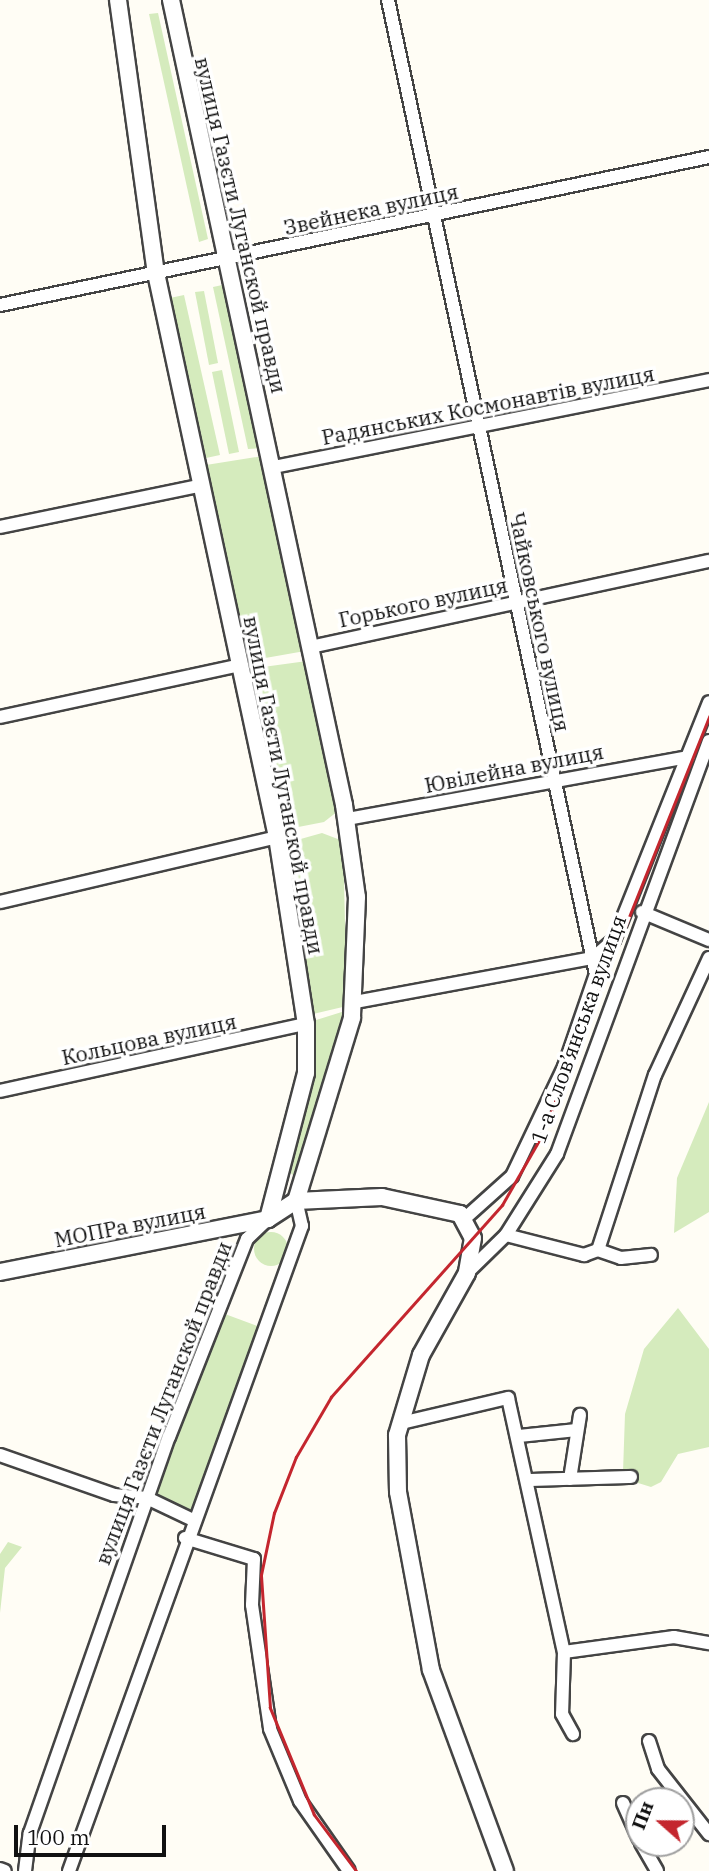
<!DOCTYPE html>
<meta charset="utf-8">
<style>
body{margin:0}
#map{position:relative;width:709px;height:1871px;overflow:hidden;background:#fffdf5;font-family:"IBM Plex Serif",serif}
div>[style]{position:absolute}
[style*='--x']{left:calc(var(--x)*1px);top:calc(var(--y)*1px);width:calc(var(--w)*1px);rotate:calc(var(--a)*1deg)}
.green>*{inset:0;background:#d5ebbd}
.round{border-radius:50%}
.roads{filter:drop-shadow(2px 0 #444) drop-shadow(-2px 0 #444) drop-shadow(0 2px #444) drop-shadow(0 -2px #444)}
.minor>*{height:12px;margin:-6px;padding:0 6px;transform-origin:6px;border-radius:6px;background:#fff}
.tertiary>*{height:16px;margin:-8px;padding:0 8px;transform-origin:8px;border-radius:8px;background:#fff}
.rail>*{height:2.5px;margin:-1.25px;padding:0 1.25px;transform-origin:1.25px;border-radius:1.25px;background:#c4262e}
span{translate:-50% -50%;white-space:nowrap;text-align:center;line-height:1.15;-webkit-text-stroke:7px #fff;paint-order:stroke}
.street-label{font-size:21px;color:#111}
.north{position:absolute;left:625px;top:1787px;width:70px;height:70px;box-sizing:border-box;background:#fff;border:2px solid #a0a0a0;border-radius:50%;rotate:291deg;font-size:19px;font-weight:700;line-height:28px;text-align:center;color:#111}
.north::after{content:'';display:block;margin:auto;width:24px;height:32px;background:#c4262e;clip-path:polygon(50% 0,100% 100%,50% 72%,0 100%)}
.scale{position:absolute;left:14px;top:1825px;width:152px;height:32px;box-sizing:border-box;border:4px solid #111;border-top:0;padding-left:9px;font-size:21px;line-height:24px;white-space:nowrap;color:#111;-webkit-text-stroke:5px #fff;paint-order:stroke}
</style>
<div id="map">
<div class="green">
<div style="clip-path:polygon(158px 13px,208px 239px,199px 242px,149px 14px)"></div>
<div style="clip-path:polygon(227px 284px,261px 448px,248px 449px,213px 287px)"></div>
<div style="clip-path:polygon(204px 291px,218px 363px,209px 365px,195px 292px)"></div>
<div style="clip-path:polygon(184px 295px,220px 455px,206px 458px,170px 298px)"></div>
<div style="clip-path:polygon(222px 370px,239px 452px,229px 454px,212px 372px)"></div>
<div style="clip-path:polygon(263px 456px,305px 651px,248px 661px,206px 465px)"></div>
<div style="clip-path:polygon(307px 661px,338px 811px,324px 822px,288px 829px,279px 818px,249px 669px)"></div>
<div style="clip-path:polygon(322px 833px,343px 841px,347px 1006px,313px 1014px,285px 851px,290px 842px)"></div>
<div style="clip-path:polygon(345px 1011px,340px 1046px,293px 1175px,286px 1169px,311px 1078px,313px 1021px)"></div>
<div style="clip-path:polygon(709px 1102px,709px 1212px,674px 1233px,677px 1178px)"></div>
<div class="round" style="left:254px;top:1232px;width:34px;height:34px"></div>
<div style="clip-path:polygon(678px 1308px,709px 1349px,709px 1447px,678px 1454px,661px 1482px,651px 1487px,635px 1482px,636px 1472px,623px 1472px,625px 1414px,644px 1349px)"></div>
<div style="clip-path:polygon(225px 1314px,260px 1327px,190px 1512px,154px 1495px)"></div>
<div style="clip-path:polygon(8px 1542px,22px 1547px,5px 1568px,0 1613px,0 1554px)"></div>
</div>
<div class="roads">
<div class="minor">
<div style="--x:388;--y:0;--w:996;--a:77.95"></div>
<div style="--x:596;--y:974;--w:98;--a:109"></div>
<div style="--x:564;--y:1067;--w:121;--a:115.5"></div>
<div style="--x:512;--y:1176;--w:64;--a:138.1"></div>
<div style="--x:0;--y:305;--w:724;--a:-11.79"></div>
<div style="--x:274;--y:467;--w:444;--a:-11.3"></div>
<div style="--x:0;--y:527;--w:207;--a:-11.7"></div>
<div style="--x:310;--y:647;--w:408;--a:-12.2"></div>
<div style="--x:0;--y:717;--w:246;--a:-12.2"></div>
<div style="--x:347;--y:819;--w:347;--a:-10.3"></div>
<div style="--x:0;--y:902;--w:285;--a:-13.2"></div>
<div style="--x:642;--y:912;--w:73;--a:22.7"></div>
<div style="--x:355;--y:1002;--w:242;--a:-10.5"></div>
<div style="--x:593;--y:958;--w:28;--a:-41"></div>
<div style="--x:614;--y:940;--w:256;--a:-68.2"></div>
<div style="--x:0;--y:1091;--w:313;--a:-12.4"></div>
<div style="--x:506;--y:1235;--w:81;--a:14.4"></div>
<div style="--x:584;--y:1255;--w:15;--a:-20"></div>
<div style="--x:598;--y:1250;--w:24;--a:19"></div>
<div style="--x:621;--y:1258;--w:30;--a:-6"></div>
<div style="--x:598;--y:1250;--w:184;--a:-72"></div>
<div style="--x:655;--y:1075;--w:129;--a:-65.2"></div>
<div style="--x:467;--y:1273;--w:54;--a:-44.3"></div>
<div style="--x:506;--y:1235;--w:96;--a:-57.8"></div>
<div style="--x:557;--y:1154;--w:440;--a:-69.8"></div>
<div style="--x:401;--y:1423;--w:110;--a:-13.2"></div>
<div style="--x:508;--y:1398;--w:260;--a:77.6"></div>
<div style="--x:564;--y:1652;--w:62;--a:91.8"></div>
<div style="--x:562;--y:1714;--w:23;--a:61"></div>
<div style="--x:519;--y:1436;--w:58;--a:-5.9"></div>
<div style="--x:0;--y:1455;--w:121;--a:19.3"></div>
<div style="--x:114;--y:1495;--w:33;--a:5"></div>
<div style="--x:147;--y:1498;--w:49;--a:25.5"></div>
<div style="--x:570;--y:1479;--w:65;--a:-81.1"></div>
<div style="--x:528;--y:1480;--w:103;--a:-1.7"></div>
<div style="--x:185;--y:1538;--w:72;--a:16.9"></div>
<div style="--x:254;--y:1559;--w:46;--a:92.5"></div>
<div style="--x:252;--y:1605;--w:125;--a:81.7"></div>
<div style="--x:270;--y:1729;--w:78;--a:67.4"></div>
<div style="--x:300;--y:1801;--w:85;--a:55"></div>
<div style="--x:564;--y:1652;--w:111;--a:-7.8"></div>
<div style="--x:674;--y:1637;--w:36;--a:10"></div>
<div style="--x:649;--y:1741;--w:29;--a:72"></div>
<div style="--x:658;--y:1769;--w:83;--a:51.9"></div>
<div style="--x:623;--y:1803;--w:39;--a:66"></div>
<div style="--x:641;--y:1843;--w:32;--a:60"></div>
<div style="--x:0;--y:1869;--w:5;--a:22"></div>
<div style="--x:25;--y:1871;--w:38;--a:-83"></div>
<div style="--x:30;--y:1833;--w:420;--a:-70.7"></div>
<div style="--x:169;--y:1437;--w:213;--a:-68.5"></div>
<div style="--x:247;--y:1239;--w:29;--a:-44"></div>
<div style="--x:69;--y:1871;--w:686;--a:-70.14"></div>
<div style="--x:302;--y:1226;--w:26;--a:-103"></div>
</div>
<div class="tertiary">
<div style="--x:118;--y:0;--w:276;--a:82.1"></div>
<div style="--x:156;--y:273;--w:577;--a:77.89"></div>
<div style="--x:277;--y:837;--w:189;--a:81.2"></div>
<div style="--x:306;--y:1024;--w:49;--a:90"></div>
<div style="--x:306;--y:1073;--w:151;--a:104.6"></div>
<div style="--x:171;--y:0;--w:823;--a:77.87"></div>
<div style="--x:344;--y:805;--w:93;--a:82"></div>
<div style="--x:357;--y:897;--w:121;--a:92.4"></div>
<div style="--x:352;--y:1018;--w:191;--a:107"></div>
<div style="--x:0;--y:1272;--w:273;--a:-11.2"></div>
<div style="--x:268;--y:1219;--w:33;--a:-33"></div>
<div style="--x:296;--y:1201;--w:86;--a:-2.7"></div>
<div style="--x:382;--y:1197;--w:80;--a:12.3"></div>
<div style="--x:460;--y:1214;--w:27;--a:62"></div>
<div style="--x:473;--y:1238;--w:36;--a:100"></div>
<div style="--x:467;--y:1273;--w:94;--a:119.3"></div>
<div style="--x:421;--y:1355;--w:84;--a:106.7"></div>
<div style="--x:397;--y:1435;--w:57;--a:89"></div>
<div style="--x:398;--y:1492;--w:181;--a:79.5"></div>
<div style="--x:431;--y:1670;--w:214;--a:69.8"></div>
</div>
</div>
<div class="rail">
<div style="--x:356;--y:1871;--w:70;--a:-126.9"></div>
<div style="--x:314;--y:1815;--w:116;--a:-112.4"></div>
<div style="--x:270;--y:1708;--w:133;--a:-93.9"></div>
<div style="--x:261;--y:1575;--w:63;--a:-78.2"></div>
<div style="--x:274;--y:1513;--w:60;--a:-68.6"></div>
<div style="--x:296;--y:1457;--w:69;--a:-59.7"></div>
<div style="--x:331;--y:1397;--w:257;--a:-48.3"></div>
<div style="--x:502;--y:1205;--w:78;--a:-60.2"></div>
<div style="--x:541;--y:1137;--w:453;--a:-68.2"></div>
</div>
<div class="street-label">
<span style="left:371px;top:209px;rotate:-12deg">Звейнека вулиця</span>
<span style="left:241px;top:225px;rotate:77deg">вулиця Газєти Луганской правди</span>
<span style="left:488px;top:405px;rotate:-11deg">Радянських Космонавтів вулиця</span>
<span style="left:423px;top:602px;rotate:-12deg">Горького вулиця</span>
<span style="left:540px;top:622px;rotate:78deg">Чайковського вулиця</span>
<span style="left:514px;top:768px;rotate:-11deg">Ювілейна вулиця</span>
<span style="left:284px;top:785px;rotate:79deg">вулиця Газєти Луганской правди</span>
<span style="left:578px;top:1029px;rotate:-70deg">1-а Слов’янська вулиця</span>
<span style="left:149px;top:1039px;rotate:-12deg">Кольцова вулиця</span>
<span style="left:130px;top:1225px;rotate:-11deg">МОПРа вулиця</span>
<span style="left:163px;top:1403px;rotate:-69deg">вулиця Газєти Луганской правди</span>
</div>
<div class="north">Пн</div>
<div class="scale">100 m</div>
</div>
